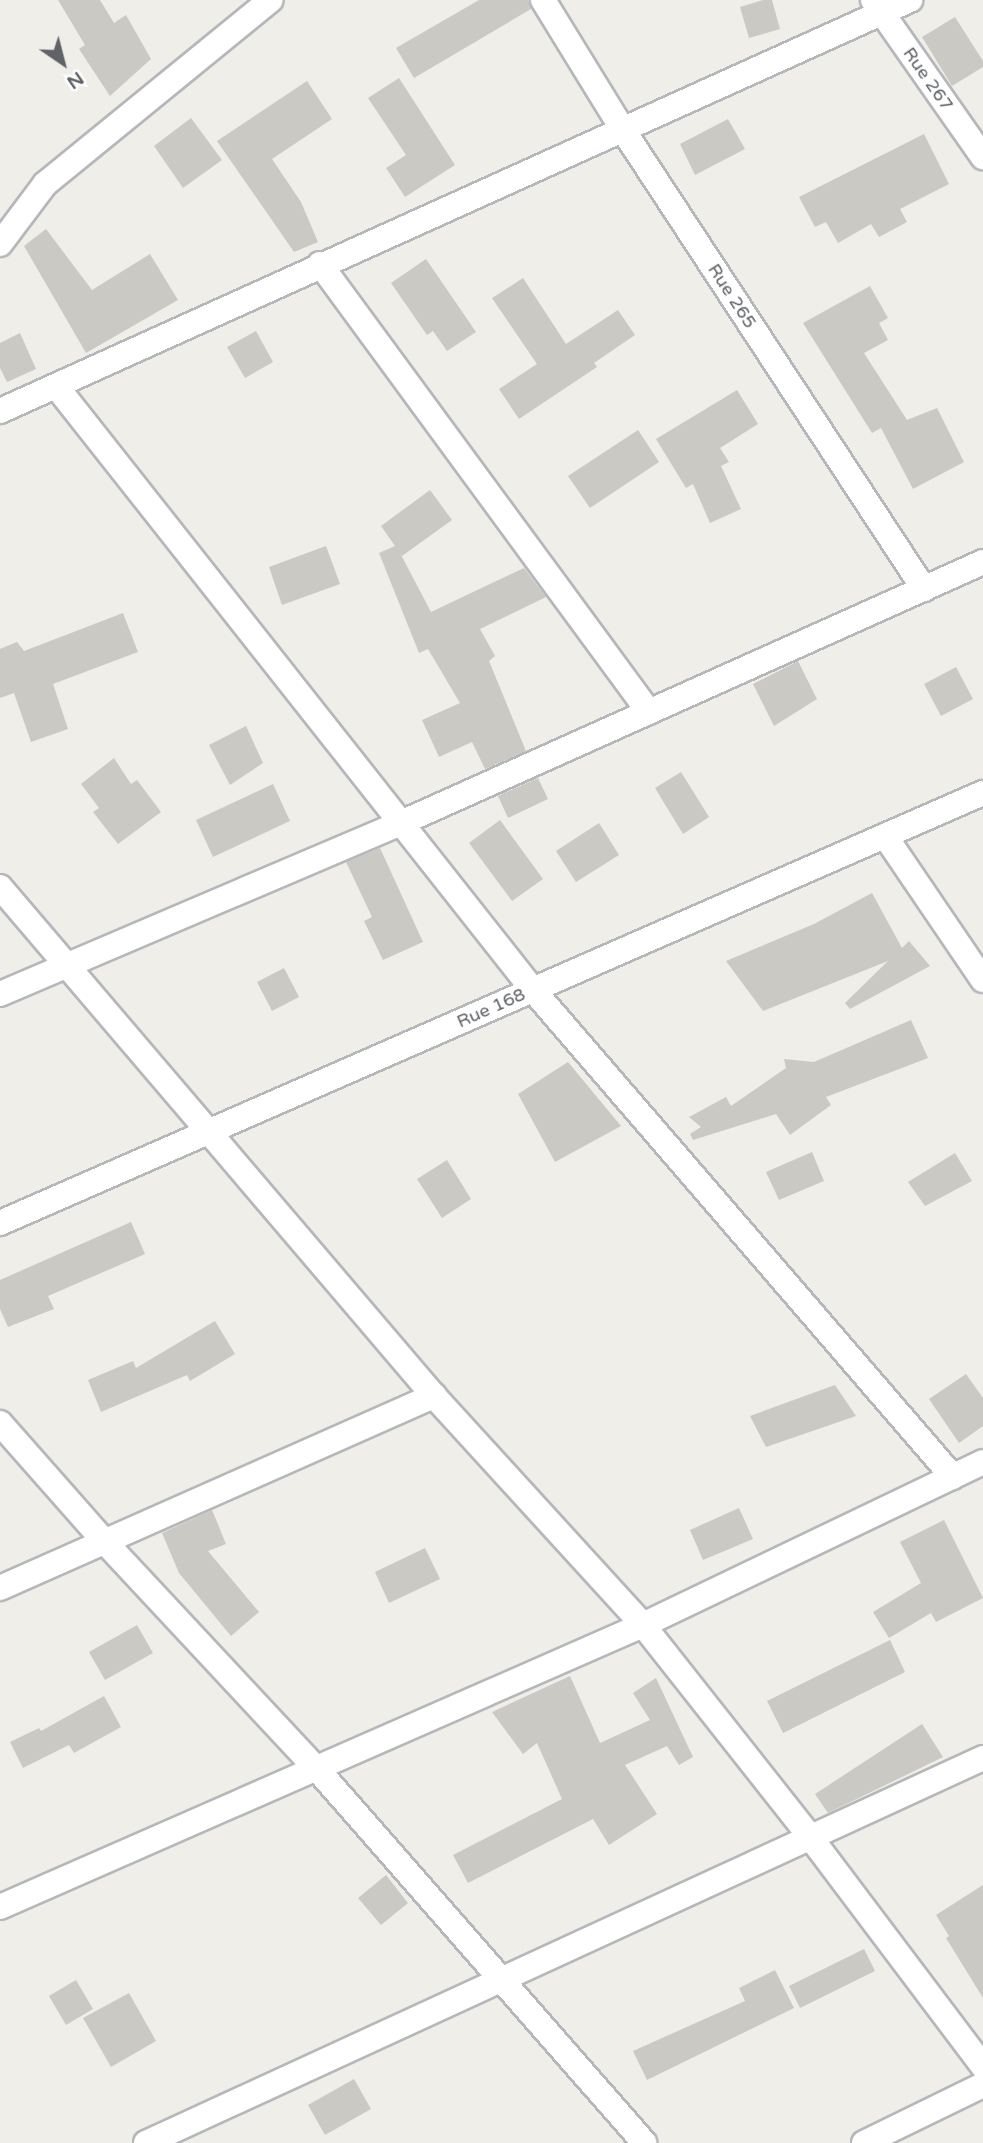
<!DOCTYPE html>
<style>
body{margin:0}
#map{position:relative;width:983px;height:2143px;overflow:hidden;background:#f0eee8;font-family:"Varela Round",sans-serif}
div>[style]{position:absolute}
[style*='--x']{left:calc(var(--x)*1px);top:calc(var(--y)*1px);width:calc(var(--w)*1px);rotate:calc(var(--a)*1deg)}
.building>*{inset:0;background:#cbc9c4}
.roads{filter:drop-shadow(2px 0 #b5b7bb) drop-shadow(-2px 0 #b5b7bb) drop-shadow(0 2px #b5b7bb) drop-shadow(0 -2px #b5b7bb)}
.minor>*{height:24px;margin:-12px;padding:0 12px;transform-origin:12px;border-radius:12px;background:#fff}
span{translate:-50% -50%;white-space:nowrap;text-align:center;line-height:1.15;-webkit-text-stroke:7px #fff;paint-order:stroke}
.street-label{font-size:18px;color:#5f6267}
.north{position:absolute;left:28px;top:28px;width:70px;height:70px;-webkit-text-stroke:5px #fff;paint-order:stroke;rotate:145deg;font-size:19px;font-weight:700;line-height:28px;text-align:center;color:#5f6267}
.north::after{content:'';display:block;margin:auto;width:24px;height:32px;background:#5f6267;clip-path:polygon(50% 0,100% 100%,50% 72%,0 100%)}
</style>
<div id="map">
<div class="building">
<div style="clip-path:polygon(58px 0,100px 0,114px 23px,126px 15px,151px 59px,110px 96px,79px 49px,85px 45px)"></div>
<div style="clip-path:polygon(479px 0,528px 0,531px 9px,414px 78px,396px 48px)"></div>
<div style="clip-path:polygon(763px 0,772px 0,780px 29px,749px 38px,740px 7px)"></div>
<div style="clip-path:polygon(955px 17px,983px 61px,983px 67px,952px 86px,922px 37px)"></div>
<div style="clip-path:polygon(399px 78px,455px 165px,405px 197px,386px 168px,406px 155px,368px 98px)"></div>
<div style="clip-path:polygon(307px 81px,332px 119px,272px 159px,301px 202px,318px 242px,294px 252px,217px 141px)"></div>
<div style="clip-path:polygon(191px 118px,222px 160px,183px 188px,154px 146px)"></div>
<div style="clip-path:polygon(728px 119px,745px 149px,695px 175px,680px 144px)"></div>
<div style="clip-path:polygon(924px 134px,949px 184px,900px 209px,907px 222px,879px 237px,871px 224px,838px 243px,826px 222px,815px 227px,799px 197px)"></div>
<div style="clip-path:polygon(46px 229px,92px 290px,150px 254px,178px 300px,86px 353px,24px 246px)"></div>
<div style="clip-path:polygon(426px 259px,476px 332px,447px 351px,433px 331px,427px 335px,391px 283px)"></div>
<div style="clip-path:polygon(523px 278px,566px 344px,618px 310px,635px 335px,594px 363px,597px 367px,519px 419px,499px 389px,537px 364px,492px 298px)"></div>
<div style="clip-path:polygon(870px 286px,888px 318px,879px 323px,888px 340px,864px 353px,907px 420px,937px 408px,964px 462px,913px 489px,881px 428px,872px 433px,803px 323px)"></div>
<div style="clip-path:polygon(256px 331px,273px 362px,245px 378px,227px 347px)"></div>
<div style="clip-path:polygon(20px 333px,36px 369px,7px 382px,0 368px,0 343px)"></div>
<div style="clip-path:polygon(737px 390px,758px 424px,720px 448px,729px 462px,721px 466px,741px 509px,710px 523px,693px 484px,686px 488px,656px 439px)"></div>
<div style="clip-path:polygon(638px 430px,659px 462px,590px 508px,568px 476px)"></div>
<div style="clip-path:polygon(430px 490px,452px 520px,402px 556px,399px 551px,431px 612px,524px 568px,546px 597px,480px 629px,495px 656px,489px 661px,526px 751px,485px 769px,472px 742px,439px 757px,422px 720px,460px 703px,428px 649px,419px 653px,379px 553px,395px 546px,381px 526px)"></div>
<div style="clip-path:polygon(326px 546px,340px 584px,282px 605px,269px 567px)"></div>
<div style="clip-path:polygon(123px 613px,138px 652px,53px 684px,68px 729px,31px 742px,14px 693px,0 698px,0 649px,17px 642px,24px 651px)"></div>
<div style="clip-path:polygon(798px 661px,817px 699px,774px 726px,753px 684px)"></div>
<div style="clip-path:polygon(956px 667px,973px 699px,941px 716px,924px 684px)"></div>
<div style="clip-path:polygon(246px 726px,263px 763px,230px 785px,209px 745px)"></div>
<div style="clip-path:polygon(114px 758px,131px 784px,137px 780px,161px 812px,118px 844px,93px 812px,99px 808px,81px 784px)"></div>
<div style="clip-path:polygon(681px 772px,709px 817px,683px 834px,655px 788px)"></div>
<div style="clip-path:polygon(538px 778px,548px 799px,508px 818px,498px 796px)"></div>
<div style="clip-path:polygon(273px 784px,290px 821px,213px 857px,196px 820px)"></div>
<div style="clip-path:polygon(500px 820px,543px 879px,512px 901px,469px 843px)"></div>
<div style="clip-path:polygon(599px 823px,619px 855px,576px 882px,556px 851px)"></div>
<div style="clip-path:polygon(380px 848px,423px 942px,383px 960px,364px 921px,372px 917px,346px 862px)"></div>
<div style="clip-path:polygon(872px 893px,902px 948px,909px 941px,930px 966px,850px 1009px,845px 1003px,888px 961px,763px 1011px,726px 961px,814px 924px)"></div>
<div style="clip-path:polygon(284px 968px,299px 997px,272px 1011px,257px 982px)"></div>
<div style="clip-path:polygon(911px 1020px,928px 1058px,826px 1097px,831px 1105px,790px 1135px,776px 1114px,693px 1140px,690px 1134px,701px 1127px,689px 1117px,726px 1097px,731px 1106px,786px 1068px,784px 1059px,814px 1062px)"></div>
<div style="clip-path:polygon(568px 1062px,621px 1126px,555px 1162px,518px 1094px)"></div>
<div style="clip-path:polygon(812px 1152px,824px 1181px,779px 1200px,766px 1172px)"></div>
<div style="clip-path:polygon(955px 1153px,972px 1181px,925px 1206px,908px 1182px)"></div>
<div style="clip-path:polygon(447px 1160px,471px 1199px,442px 1218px,417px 1179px)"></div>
<div style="clip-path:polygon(131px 1222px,145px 1254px,48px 1296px,54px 1309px,8px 1327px,0 1309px,0 1280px)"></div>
<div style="clip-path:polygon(215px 1321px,235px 1354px,190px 1381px,187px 1375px,101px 1412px,88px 1380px,133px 1361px,136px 1368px)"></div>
<div style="clip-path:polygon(966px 1374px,983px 1398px,983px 1426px,959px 1443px,929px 1399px)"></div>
<div style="clip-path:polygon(835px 1385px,856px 1416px,766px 1447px,750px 1416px)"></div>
<div style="clip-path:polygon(739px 1508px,753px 1539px,703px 1560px,690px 1530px)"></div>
<div style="clip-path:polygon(212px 1510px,226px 1544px,208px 1551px,259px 1612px,231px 1636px,179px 1573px,162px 1533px)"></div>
<div style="clip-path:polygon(944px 1520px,983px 1598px,936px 1622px,931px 1613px,889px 1638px,873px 1612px,921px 1583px,900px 1542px)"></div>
<div style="clip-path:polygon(425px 1548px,440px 1579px,389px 1603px,375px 1572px)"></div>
<div style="clip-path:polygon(137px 1625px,153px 1653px,105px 1680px,89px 1652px)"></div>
<div style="clip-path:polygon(890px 1640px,905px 1672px,783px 1733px,767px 1701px)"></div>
<div style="clip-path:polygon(570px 1676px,600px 1743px,650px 1720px,633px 1693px,656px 1678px,693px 1757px,679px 1765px,667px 1746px,625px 1765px,657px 1814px,609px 1845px,593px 1819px,468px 1883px,453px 1855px,562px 1799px,537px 1743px,523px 1754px,492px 1712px)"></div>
<div style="clip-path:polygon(104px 1696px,121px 1727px,74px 1753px,69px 1745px,23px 1768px,10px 1742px,39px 1728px,41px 1731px)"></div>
<div style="clip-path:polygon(922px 1724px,943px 1757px,828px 1813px,815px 1794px)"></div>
<div style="clip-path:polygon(386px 1875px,408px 1903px,381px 1925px,358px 1898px)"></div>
<div style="clip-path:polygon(983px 1885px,983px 1998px,946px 1938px,949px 1936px,936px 1915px)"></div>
<div style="clip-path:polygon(864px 1949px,875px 1971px,800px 2008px,789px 1986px)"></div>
<div style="clip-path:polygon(775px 1970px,794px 2008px,647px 2080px,633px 2051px,745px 2001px,739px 1988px)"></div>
<div style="clip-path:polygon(76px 1980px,93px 2009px,66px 2025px,49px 1996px)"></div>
<div style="clip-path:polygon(129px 1993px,156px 2041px,111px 2067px,83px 2018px)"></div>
<div style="clip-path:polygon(354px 2079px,371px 2109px,325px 2135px,308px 2105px)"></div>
</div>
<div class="roads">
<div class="minor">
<div style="--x:543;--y:0;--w:153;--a:58.4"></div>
<div style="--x:623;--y:130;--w:549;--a:56.74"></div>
<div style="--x:873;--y:0;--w:192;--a:55"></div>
<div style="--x:0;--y:244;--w:75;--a:-53.1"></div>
<div style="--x:45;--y:184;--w:291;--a:-39.2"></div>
<div style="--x:320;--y:264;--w:556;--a:53.71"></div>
<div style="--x:56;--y:386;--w:770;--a:51.7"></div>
<div style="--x:533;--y:990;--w:643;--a:49.22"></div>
<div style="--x:0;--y:411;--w:999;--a:-24.31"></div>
<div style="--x:885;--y:836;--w:174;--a:55.8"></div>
<div style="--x:0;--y:887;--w:669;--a:49.55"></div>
<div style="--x:434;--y:1396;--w:310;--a:47.6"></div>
<div style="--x:643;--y:1625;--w:271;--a:51.7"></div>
<div style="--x:811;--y:1838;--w:286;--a:53"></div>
<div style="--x:0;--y:994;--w:436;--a:-23.1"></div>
<div style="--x:401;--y:823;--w:638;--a:-24.15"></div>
<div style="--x:0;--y:1223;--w:1073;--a:-23.63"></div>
<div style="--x:0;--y:1423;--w:159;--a:48.6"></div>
<div style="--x:105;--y:1542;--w:311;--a:47"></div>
<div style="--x:317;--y:1769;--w:497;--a:48.8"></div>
<div style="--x:0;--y:1588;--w:475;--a:-23.9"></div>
<div style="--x:0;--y:1907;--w:702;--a:-23.68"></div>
<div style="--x:643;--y:1625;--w:377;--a:-25.6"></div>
<div style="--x:146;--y:2143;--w:921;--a:-24.7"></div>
<div style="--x:864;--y:2143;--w:132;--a:-26"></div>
</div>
</div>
<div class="street-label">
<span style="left:928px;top:79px;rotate:55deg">Rue 267</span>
<span style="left:732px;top:296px;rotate:57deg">Rue 265</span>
<span style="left:491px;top:1008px;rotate:-24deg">Rue 168</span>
</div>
<div class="north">N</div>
</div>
